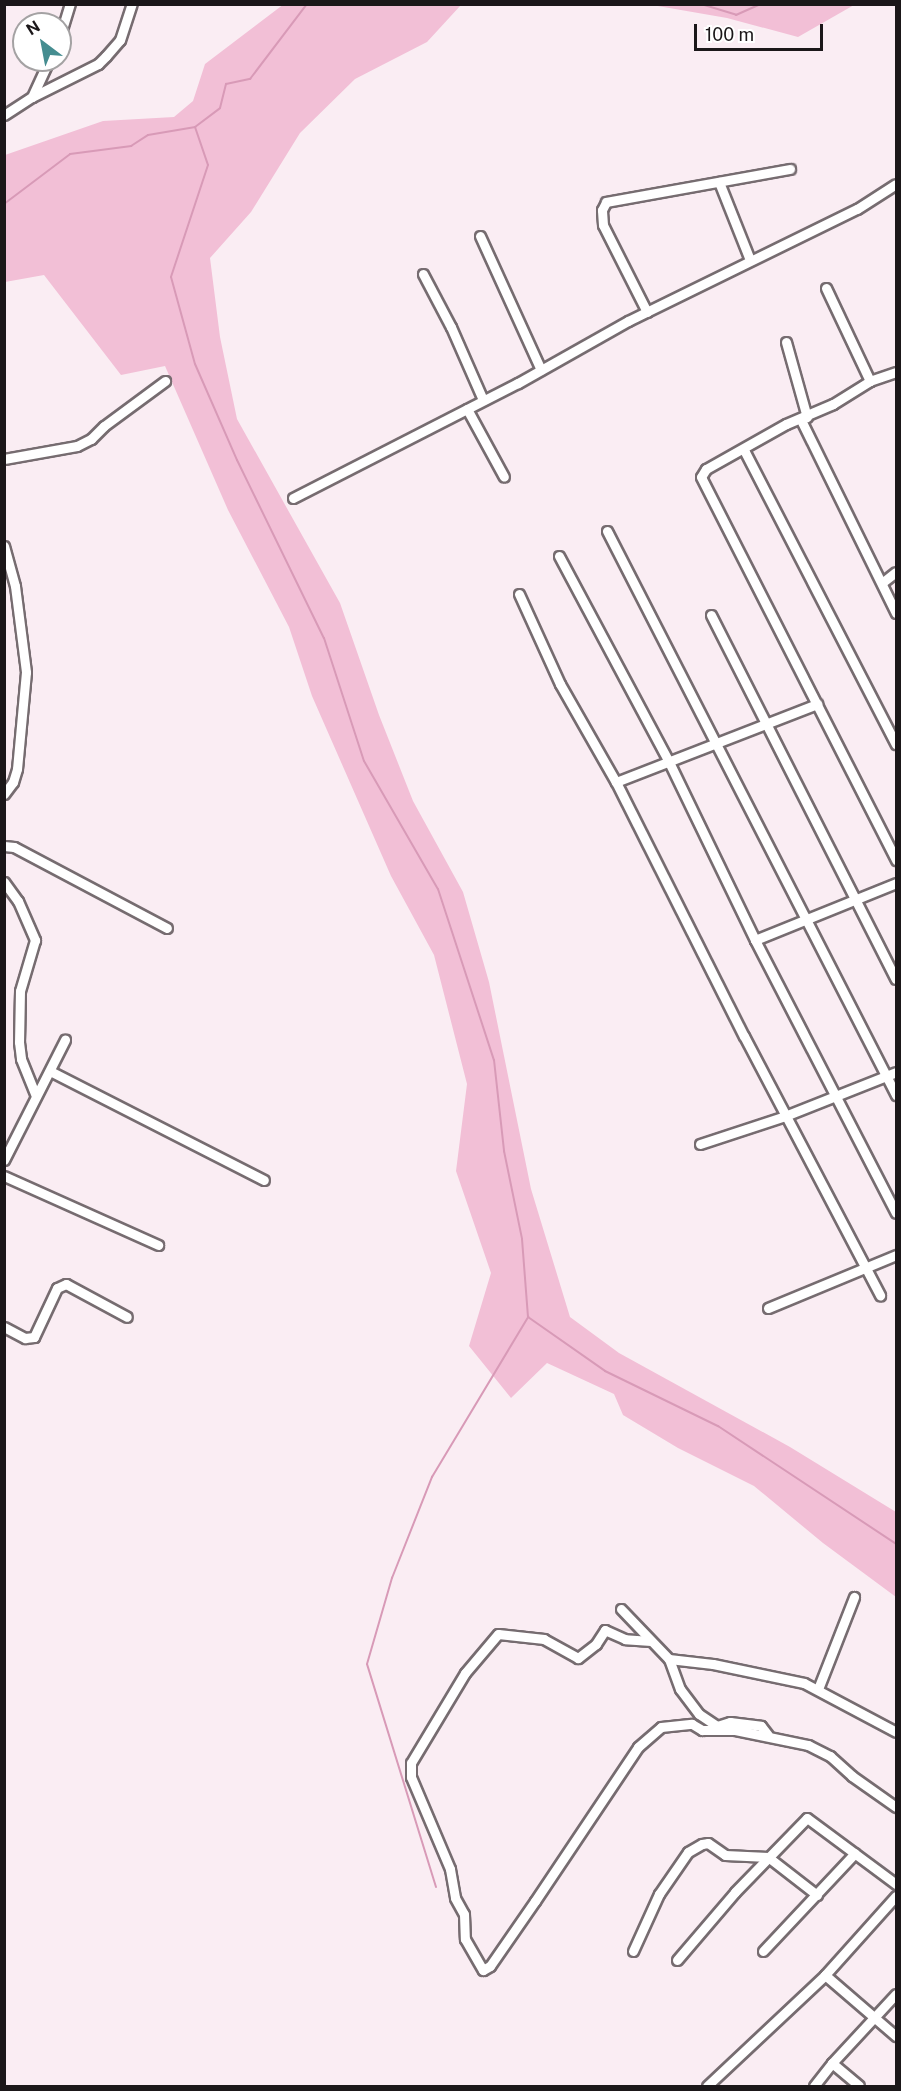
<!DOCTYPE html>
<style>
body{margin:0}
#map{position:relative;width:901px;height:2091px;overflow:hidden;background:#faedf3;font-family:"Public Sans",sans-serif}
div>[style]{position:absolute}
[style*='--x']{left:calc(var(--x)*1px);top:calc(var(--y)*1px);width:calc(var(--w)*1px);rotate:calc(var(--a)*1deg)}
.green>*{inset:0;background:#f2bfd6}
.stream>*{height:2px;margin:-1px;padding:0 1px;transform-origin:1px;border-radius:1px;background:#d89ab7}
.roads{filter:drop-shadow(2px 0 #766c70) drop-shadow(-2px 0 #766c70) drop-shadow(0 2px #766c70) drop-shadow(0 -2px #766c70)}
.minor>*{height:9px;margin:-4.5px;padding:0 4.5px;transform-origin:4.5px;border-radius:4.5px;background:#fff}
span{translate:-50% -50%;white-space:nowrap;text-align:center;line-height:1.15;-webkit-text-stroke:5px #fff;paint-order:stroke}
.frame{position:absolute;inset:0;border:6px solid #1b1719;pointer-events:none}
.north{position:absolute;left:12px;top:12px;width:60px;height:60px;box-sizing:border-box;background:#fff;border:2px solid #a4a2a3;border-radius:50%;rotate:328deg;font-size:16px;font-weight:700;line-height:24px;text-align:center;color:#1b1719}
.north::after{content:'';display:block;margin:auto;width:21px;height:27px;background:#458d90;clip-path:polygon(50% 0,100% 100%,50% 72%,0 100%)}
.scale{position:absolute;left:694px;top:24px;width:129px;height:27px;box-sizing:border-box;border:3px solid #1b1719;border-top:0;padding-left:8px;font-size:18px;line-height:21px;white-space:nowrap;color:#1b1719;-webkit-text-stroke:4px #fff;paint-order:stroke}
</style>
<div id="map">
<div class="green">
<div style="clip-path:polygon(284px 4px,461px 5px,427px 42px,355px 79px,300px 133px,251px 212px,210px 258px,220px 337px,237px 419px,340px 603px,379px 715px,413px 801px,463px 892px,489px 982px,531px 1189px,570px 1317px,619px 1353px,790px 1447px,896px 1512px,896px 1597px,823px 1543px,754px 1486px,678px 1448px,623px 1415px,614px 1394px,547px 1363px,511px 1398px,469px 1346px,491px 1273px,456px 1171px,467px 1084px,434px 955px,391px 876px,312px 696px,289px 627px,228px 510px,165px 366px,121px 375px,44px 275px,5px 282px,5px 155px,103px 121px,174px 117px,193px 101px,205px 64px)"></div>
<div style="clip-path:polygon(652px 5px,854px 4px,854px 5px,798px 37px,727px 18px)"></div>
</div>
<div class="stream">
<div style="--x:701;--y:4;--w:37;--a:17"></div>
<div style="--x:736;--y:15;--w:27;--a:-24"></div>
<div style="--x:195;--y:127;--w:40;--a:71.1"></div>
<div style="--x:208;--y:165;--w:118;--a:108.3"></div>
<div style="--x:171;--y:277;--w:90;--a:74.6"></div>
<div style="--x:195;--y:364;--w:105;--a:66.4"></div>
<div style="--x:237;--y:460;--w:198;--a:64"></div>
<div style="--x:324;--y:638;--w:129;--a:72"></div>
<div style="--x:364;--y:761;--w:148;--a:60"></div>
<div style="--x:438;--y:889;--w:180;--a:71.9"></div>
<div style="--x:494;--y:1060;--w:92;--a:83.7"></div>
<div style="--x:504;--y:1151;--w:90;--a:78.4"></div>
<div style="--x:522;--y:1239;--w:78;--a:85.6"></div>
<div style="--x:528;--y:1317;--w:94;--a:35"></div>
<div style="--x:605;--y:1371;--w:126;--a:26"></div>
<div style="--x:718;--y:1426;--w:214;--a:33.5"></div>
<div style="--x:4;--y:204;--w:83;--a:-37.1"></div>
<div style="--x:70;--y:154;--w:62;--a:-7.5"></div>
<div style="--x:131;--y:146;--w:20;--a:-33"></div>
<div style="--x:148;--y:135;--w:48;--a:-9.7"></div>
<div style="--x:195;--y:127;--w:31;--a:-37"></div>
<div style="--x:220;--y:108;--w:25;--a:-76"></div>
<div style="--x:226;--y:84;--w:25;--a:-12"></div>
<div style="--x:250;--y:79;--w:94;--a:-52.8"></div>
<div style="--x:436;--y:1887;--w:233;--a:-107.2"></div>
<div style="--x:367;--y:1664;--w:90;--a:-73.8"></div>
<div style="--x:392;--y:1578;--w:109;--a:-68.4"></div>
<div style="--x:432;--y:1477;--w:187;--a:-59"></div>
</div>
<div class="roads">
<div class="minor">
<div style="--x:60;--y:36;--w:34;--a:-73"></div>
<div style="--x:32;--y:97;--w:74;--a:-26.6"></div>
<div style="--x:98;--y:64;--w:11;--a:-45"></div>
<div style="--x:106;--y:56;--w:21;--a:-49"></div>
<div style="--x:120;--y:40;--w:38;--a:-72"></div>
<div style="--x:4;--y:115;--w:33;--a:-33"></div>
<div style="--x:32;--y:97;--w:41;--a:-65.3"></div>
<div style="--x:719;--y:182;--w:84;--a:68.3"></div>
<div style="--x:480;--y:236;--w:147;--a:65.5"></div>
<div style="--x:423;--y:274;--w:60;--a:62.2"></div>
<div style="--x:451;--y:327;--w:80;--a:66.3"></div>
<div style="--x:826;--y:288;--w:103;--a:64.7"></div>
<div style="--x:647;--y:312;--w:97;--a:-116.8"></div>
<div style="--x:603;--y:225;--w:15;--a:-94"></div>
<div style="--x:602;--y:210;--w:9;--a:-63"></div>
<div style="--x:606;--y:202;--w:187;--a:-10.2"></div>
<div style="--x:786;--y:342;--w:78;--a:74.4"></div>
<div style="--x:896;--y:372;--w:28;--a:161"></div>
<div style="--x:870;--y:381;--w:44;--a:148.1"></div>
<div style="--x:833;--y:404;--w:51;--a:156.9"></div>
<div style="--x:786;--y:424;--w:92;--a:150.6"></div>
<div style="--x:706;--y:469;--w:9;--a:122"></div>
<div style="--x:701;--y:477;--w:430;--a:63"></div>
<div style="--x:467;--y:409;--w:77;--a:61.4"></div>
<div style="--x:801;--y:420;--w:215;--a:63.8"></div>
<div style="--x:744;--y:450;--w:331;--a:62.7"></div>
<div style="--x:4;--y:459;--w:74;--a:-10.1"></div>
<div style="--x:77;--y:446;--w:16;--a:-27"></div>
<div style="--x:91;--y:439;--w:18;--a:-45"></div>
<div style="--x:104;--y:426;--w:76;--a:-36.4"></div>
<div style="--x:293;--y:498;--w:253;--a:-27.1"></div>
<div style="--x:518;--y:383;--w:126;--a:-29.4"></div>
<div style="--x:628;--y:321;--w:255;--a:-26.1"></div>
<div style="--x:857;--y:209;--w:46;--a:-32.7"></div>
<div style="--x:607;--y:531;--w:634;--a:62.87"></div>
<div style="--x:4;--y:546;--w:41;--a:74.6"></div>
<div style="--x:15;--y:586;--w:87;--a:82.7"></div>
<div style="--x:26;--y:672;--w:97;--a:95.3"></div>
<div style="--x:17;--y:769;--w:14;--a:107"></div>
<div style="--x:13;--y:782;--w:15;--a:127"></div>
<div style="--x:559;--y:556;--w:234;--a:61.9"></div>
<div style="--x:669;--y:762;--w:198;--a:64.2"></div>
<div style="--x:755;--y:940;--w:307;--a:62.7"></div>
<div style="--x:883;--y:582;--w:16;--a:-38"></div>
<div style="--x:519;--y:594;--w:99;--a:65.5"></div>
<div style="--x:560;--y:684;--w:113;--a:60.3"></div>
<div style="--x:616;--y:782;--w:284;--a:63.3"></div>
<div style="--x:744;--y:1036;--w:293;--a:62.3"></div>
<div style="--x:711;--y:615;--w:408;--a:63.1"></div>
<div style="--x:616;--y:782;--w:216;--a:-21.2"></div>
<div style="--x:4;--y:846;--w:10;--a:6"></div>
<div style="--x:14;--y:847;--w:173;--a:27.9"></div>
<div style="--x:4;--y:882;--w:24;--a:54"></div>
<div style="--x:18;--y:901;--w:43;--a:66.4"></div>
<div style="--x:35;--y:940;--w:53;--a:106.4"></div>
<div style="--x:20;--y:991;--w:51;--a:91.1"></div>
<div style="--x:19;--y:1042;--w:17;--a:83"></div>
<div style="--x:21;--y:1059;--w:40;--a:68"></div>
<div style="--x:755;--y:940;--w:152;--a:-22"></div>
<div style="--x:50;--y:1071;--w:240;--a:27"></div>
<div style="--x:700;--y:1144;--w:89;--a:-18.2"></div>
<div style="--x:785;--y:1116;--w:119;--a:-21.6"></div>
<div style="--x:4;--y:1160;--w:135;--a:-63.1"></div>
<div style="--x:4;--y:1176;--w:169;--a:24.1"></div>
<div style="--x:768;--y:1308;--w:139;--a:-22.5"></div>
<div style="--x:4;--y:1327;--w:24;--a:28"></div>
<div style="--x:25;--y:1338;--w:9;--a:-6"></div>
<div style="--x:34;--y:1337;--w:54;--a:-64.9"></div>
<div style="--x:57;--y:1288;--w:10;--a:-24"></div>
<div style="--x:66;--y:1284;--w:69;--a:28.4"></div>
<div style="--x:621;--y:1609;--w:69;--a:46.2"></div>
<div style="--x:669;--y:1659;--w:32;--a:70"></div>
<div style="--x:680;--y:1689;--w:31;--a:53"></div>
<div style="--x:699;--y:1714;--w:22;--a:34"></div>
<div style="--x:717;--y:1726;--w:14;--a:-17"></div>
<div style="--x:730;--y:1722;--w:31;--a:7"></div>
<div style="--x:761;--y:1726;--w:11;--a:52"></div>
<div style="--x:651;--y:1641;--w:26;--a:-176"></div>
<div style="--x:625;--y:1639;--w:22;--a:-156"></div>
<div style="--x:605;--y:1630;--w:17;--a:123"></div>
<div style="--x:596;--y:1644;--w:23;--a:142"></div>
<div style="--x:578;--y:1658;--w:39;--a:-151"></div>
<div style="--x:544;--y:1639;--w:46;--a:-173.8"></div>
<div style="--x:498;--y:1634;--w:51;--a:130.2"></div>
<div style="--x:465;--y:1673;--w:105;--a:121"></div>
<div style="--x:411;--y:1763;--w:14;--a:90"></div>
<div style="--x:411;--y:1777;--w:100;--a:67"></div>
<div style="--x:450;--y:1869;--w:29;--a:80"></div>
<div style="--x:455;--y:1898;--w:18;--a:61"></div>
<div style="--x:464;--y:1914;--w:25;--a:88"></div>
<div style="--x:465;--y:1939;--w:36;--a:60"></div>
<div style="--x:483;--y:1970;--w:8;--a:-30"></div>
<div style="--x:490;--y:1966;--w:79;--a:-55.3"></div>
<div style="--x:535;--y:1901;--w:185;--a:-56.2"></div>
<div style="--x:638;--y:1747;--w:30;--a:-41"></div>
<div style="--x:661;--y:1727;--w:31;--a:-6"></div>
<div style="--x:692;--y:1724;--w:12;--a:31"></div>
<div style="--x:702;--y:1730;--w:33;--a:0"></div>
<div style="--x:735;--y:1730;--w:75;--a:11.6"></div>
<div style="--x:808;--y:1745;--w:25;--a:27"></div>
<div style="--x:830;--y:1756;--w:30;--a:42"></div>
<div style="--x:852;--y:1776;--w:54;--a:35.2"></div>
<div style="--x:669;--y:1659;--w:44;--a:6.5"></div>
<div style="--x:713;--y:1664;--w:93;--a:11.8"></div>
<div style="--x:804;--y:1683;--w:104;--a:28"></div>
<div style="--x:818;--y:1689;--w:99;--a:-68.6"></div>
<div style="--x:633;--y:1951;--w:63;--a:-65.5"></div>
<div style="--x:659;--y:1894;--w:51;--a:-55.4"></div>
<div style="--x:688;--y:1852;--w:16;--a:-30"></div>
<div style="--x:702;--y:1844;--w:6;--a:-9"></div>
<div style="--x:708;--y:1843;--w:21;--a:35"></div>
<div style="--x:725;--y:1855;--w:43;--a:2.7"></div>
<div style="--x:768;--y:1857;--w:62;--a:37.8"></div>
<div style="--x:763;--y:1951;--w:134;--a:-46.8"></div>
<div style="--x:677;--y:1960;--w:89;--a:-49.5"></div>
<div style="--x:735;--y:1892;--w:103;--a:-45.8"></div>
<div style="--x:807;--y:1818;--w:111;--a:36.6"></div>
<div style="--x:825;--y:1975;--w:94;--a:40.7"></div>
<div style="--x:832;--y:2063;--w:35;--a:40"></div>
<div style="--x:707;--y:2086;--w:162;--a:-43.2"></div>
<div style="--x:825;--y:1975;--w:106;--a:-48.1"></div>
<div style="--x:814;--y:2086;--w:29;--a:-52"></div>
<div style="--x:832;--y:2063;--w:94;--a:-47.2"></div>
</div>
</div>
<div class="frame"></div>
<div class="north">N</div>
<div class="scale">100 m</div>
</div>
